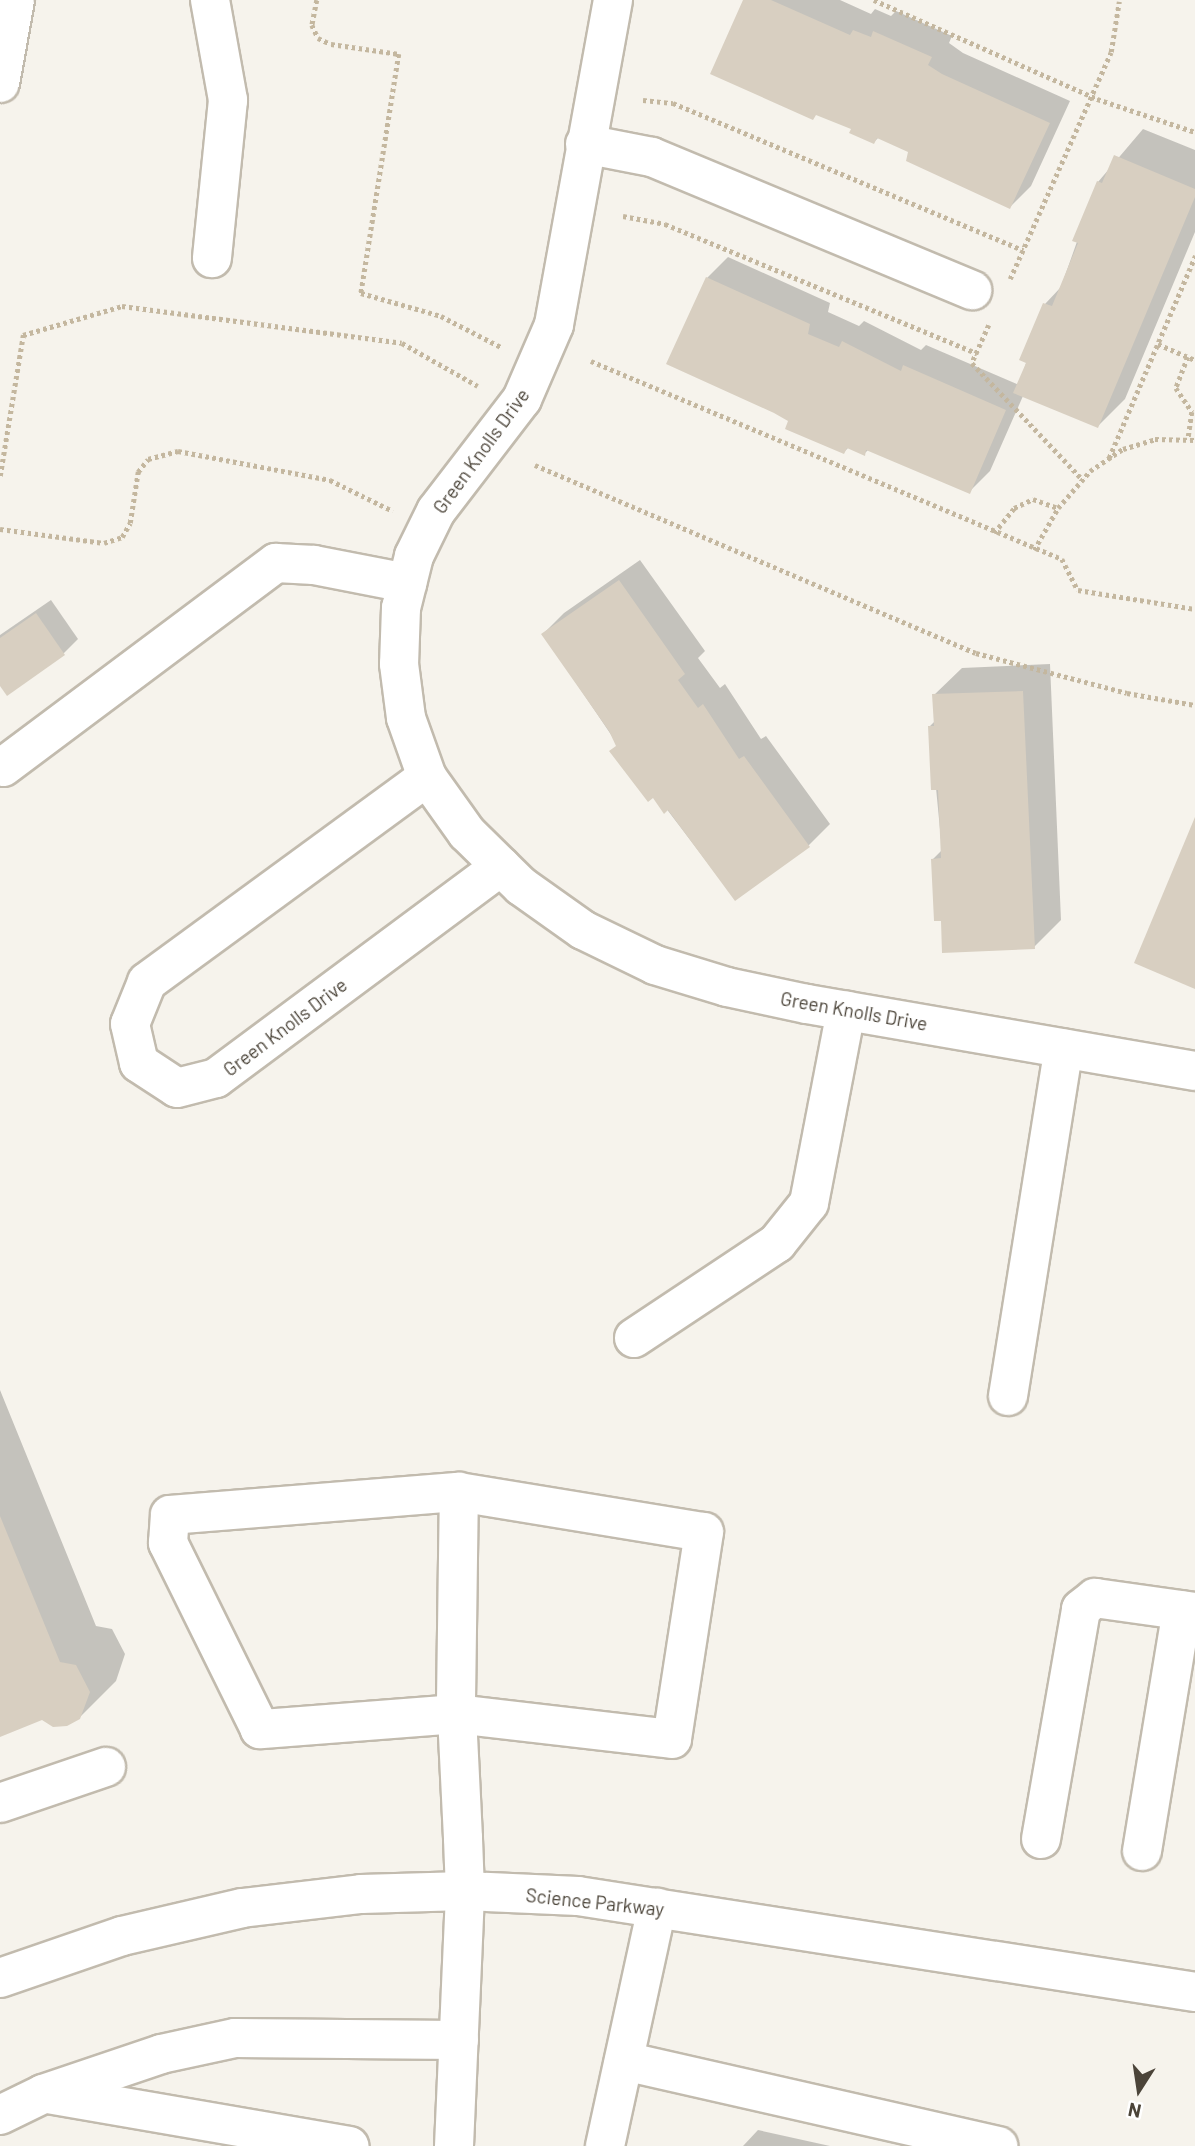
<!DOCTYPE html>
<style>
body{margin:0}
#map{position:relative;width:1195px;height:2146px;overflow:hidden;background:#f6f3ec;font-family:Barlow,sans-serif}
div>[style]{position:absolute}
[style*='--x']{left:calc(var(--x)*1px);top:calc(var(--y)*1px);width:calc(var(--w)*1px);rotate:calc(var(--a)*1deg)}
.shadow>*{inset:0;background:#0003}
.building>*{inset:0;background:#d8cfc1}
.path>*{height:4.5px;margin-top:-2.25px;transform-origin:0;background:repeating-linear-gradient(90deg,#c4b79f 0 3.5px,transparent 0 7px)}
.roads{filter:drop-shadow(2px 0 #c2bbae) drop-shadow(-2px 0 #c2bbae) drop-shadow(0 2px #c2bbae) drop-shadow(0 -2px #c2bbae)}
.minor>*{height:38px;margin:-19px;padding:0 19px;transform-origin:19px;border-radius:19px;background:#fff}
span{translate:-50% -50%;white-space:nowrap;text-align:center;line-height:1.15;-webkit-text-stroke:5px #fff;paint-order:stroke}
.street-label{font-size:19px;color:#4b4439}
.north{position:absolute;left:1104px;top:2055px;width:70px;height:70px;-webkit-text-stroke:5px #fff;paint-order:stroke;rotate:192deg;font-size:19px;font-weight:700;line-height:28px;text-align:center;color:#4b4439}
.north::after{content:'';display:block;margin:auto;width:24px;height:32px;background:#4b4439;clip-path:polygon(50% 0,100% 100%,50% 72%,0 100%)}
</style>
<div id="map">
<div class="shadow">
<div style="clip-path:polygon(745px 0,840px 0,871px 14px,875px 9px,891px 16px,896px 11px,952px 36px,949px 43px,963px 53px,1070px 101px,1031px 186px,1010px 207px,911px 151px,879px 137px,874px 142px,853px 128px)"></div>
<div style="clip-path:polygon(1143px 129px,1195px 150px,1195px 232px,1125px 399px,1098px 426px,1023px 396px,990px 471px,969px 492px,869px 449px,864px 454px,849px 447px,844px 452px,790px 420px,707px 278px,728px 257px,830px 303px,828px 312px,859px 326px,864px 321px,921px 350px,926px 345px,1019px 385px,1045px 304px,1061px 287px,1098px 182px)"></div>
<div style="clip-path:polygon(640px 560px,705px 651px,698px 658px,720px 688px,725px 684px,761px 739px,766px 736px,830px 824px,809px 845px,735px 899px,618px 745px,543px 634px,564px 613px)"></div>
<div style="clip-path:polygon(51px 600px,78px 639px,64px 653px,0 683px,0 635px)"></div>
<div style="clip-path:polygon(1050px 664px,1061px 920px,1034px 947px,943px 919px,933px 859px,942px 850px,930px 726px,935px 721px,934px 695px,962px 668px)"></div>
<div style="clip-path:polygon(0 1390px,96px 1626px,112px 1629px,125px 1654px,116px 1681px,79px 1718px,42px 1718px,0 1735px)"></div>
<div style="clip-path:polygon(758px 2130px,830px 2146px,743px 2146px)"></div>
</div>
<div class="building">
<div style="clip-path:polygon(743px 0,771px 0,850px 35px,853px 30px,871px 37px,873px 31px,932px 57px,928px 65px,942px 74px,1050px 123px,1010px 209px,906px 161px,908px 152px,877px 138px,874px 144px,849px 133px,851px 129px,816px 115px,813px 120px,710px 74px)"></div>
<div style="clip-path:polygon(1114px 155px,1195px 189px,1195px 197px,1098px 428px,1013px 393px,1026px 363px,1019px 360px,1043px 303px,1052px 306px,1078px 243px,1072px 241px,1097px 181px,1102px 183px)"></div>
<div style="clip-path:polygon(706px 277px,810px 324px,808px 334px,839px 347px,842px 341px,901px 371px,903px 365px,1006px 410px,970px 494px,866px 450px,865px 456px,847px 448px,844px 454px,785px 429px,788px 421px,774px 413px,666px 364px)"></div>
<div style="clip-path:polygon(619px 580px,685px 674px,678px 680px,698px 708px,703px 704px,739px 759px,744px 756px,810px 847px,735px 901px,668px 810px,664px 814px,653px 798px,648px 802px,609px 751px,616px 746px,609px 731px,541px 634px)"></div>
<div style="clip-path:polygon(36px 613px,65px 655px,7px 696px,0 686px,0 638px)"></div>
<div style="clip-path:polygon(1023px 691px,1035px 949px,942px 953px,941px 921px,934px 921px,931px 859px,941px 858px,938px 790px,931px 790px,928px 726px,934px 726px,932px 694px)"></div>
<div style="clip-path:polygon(1195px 817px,1195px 989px,1134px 963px)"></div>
<div style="clip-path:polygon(0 1516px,60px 1662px,76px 1665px,90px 1692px,80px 1719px,67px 1726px,53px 1727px,42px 1720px,0 1737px)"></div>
</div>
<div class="path">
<div style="--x:317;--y:0;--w:25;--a:101"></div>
<div style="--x:312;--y:25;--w:14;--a:65"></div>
<div style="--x:318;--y:38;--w:14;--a:25"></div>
<div style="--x:331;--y:44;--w:69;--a:8.4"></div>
<div style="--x:399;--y:54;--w:242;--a:99"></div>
<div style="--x:361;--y:293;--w:83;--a:16"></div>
<div style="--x:441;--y:316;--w:68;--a:27.3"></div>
<div style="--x:874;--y:0;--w:244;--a:23.9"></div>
<div style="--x:1097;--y:99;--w:103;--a:18.6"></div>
<div style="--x:643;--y:100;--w:30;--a:6"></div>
<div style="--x:673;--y:103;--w:380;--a:22.8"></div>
<div style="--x:623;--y:216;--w:43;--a:10.8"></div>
<div style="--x:665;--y:224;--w:338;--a:22.5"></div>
<div style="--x:1010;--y:279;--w:248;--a:-66"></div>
<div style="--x:1111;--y:52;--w:51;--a:-80.9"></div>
<div style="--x:989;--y:325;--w:42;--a:114.1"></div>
<div style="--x:972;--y:363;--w:161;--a:46.5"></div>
<div style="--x:1158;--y:344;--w:40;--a:23.4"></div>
<div style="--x:1188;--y:357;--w:33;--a:111"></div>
<div style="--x:1176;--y:388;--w:29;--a:56"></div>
<div style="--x:1192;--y:412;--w:28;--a:98"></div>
<div style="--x:591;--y:361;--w:511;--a:22.8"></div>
<div style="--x:1062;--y:559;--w:35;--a:63"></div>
<div style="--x:1078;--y:590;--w:119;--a:9.2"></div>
<div style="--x:1109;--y:458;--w:220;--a:-66.9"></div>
<div style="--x:535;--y:465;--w:479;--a:23.1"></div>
<div style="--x:976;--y:653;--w:156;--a:14.8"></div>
<div style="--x:1127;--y:693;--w:69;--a:10"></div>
<div style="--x:0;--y:476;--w:143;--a:-80.7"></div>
<div style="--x:23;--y:335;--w:103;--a:-16.3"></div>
<div style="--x:122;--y:306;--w:282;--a:7.5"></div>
<div style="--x:402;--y:343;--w:87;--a:29.5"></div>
<div style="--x:0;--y:529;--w:105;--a:7.7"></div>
<div style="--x:104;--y:543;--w:19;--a:-18"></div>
<div style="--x:122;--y:537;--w:16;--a:-60"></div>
<div style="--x:130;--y:523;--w:52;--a:-81.1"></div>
<div style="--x:138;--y:472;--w:16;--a:-52"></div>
<div style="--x:148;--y:459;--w:31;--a:-15"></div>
<div style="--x:178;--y:451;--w:155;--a:10.8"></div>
<div style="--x:330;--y:480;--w:70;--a:26.2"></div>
<div style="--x:994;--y:533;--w:32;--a:-51"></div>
<div style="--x:1014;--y:508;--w:21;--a:-25"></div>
<div style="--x:1033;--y:499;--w:27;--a:20"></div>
<div style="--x:1034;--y:550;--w:48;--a:-60.3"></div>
<div style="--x:1058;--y:508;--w:49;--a:-49.1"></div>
<div style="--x:1090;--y:471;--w:40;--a:-34"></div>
<div style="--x:1123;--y:449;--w:34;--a:-17"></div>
<div style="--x:1155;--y:439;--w:40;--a:1.4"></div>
</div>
<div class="roads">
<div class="minor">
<div style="--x:210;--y:0;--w:102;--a:79.8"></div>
<div style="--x:228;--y:100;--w:159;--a:95.8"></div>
<div style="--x:613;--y:0;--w:330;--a:100.3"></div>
<div style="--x:554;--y:325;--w:81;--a:113.4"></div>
<div style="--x:522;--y:399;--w:141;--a:127.5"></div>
<div style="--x:436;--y:511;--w:50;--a:116.1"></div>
<div style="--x:414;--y:556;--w:54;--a:104"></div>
<div style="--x:401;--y:608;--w:56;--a:92"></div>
<div style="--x:399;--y:664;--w:54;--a:82.6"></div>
<div style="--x:406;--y:718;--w:63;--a:70.4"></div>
<div style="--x:427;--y:777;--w:69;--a:54.5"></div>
<div style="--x:467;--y:833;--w:76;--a:44.5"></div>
<div style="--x:521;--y:886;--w:76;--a:35.4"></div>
<div style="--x:583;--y:930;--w:80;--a:25.9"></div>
<div style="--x:655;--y:965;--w:75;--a:17"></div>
<div style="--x:727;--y:987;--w:82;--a:12"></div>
<div style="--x:807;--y:1004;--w:394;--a:9.8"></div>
<div style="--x:0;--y:83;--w:84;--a:-79.8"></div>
<div style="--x:585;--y:144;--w:68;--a:11"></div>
<div style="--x:652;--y:157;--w:347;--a:22.6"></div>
<div style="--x:3;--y:767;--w:341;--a:-36.8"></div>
<div style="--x:276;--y:563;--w:38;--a:3"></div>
<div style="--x:314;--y:565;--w:95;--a:11"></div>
<div style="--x:427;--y:777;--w:347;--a:143.8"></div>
<div style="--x:147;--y:982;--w:45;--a:112"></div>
<div style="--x:130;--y:1024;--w:40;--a:77"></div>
<div style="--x:139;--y:1063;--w:45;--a:33.3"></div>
<div style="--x:177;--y:1088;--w:40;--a:-14.4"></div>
<div style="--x:216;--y:1078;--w:355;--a:-36.6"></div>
<div style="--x:634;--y:1338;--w:172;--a:-33.6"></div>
<div style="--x:777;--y:1243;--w:51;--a:-51.3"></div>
<div style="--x:809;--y:1203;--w:196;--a:-79.1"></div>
<div style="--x:1008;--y:1396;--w:352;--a:-80.9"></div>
<div style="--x:0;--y:1803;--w:112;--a:-18.8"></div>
<div style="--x:1041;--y:1839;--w:233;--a:-80.1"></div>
<div style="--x:1081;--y:1609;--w:18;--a:-38"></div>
<div style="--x:1095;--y:1598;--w:101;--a:8"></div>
<div style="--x:1142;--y:1851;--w:244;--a:-80.6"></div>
<div style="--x:0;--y:1978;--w:129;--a:-19"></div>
<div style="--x:122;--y:1936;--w:123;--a:-13.1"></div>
<div style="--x:242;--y:1908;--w:120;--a:-6.7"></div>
<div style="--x:361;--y:1894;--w:104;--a:-1.7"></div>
<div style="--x:465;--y:1891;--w:113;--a:2.5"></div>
<div style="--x:578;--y:1896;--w:624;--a:8.84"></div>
<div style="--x:624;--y:2061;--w:384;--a:12.8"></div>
<div style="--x:48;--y:2094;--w:306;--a:9.8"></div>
<div style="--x:0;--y:2115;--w:48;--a:-26"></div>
<div style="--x:43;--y:2094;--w:125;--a:-18.7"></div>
<div style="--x:161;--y:2054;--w:76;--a:-12.2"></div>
<div style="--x:235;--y:2038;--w:224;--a:0.5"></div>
<div style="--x:454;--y:2146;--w:255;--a:-87.5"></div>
<div style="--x:465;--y:1891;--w:53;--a:-92.2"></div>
<div style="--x:463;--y:1838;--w:124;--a:-92.8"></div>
<div style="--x:457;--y:1714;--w:13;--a:-94"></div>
<div style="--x:456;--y:1701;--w:209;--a:-89.2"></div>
<div style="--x:459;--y:1492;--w:248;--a:9.3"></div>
<div style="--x:704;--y:1532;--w:209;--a:98.8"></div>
<div style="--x:672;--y:1739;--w:216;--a:-173.4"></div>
<div style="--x:457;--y:1714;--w:198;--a:175.6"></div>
<div style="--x:260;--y:1729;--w:208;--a:-116.3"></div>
<div style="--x:168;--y:1543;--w:28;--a:-86"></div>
<div style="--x:170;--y:1515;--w:290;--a:-4.6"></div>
<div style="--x:605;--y:2146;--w:244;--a:-77.7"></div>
</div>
</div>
<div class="street-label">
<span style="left:481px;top:451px;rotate:-54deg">Green Knolls Drive</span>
<span style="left:854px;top:1011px;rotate:10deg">Green Knolls Drive</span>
<span style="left:285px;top:1027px;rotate:-37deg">Green Knolls Drive</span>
<span style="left:595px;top:1902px;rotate:6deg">Science Parkway</span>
</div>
<div class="north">N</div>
</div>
